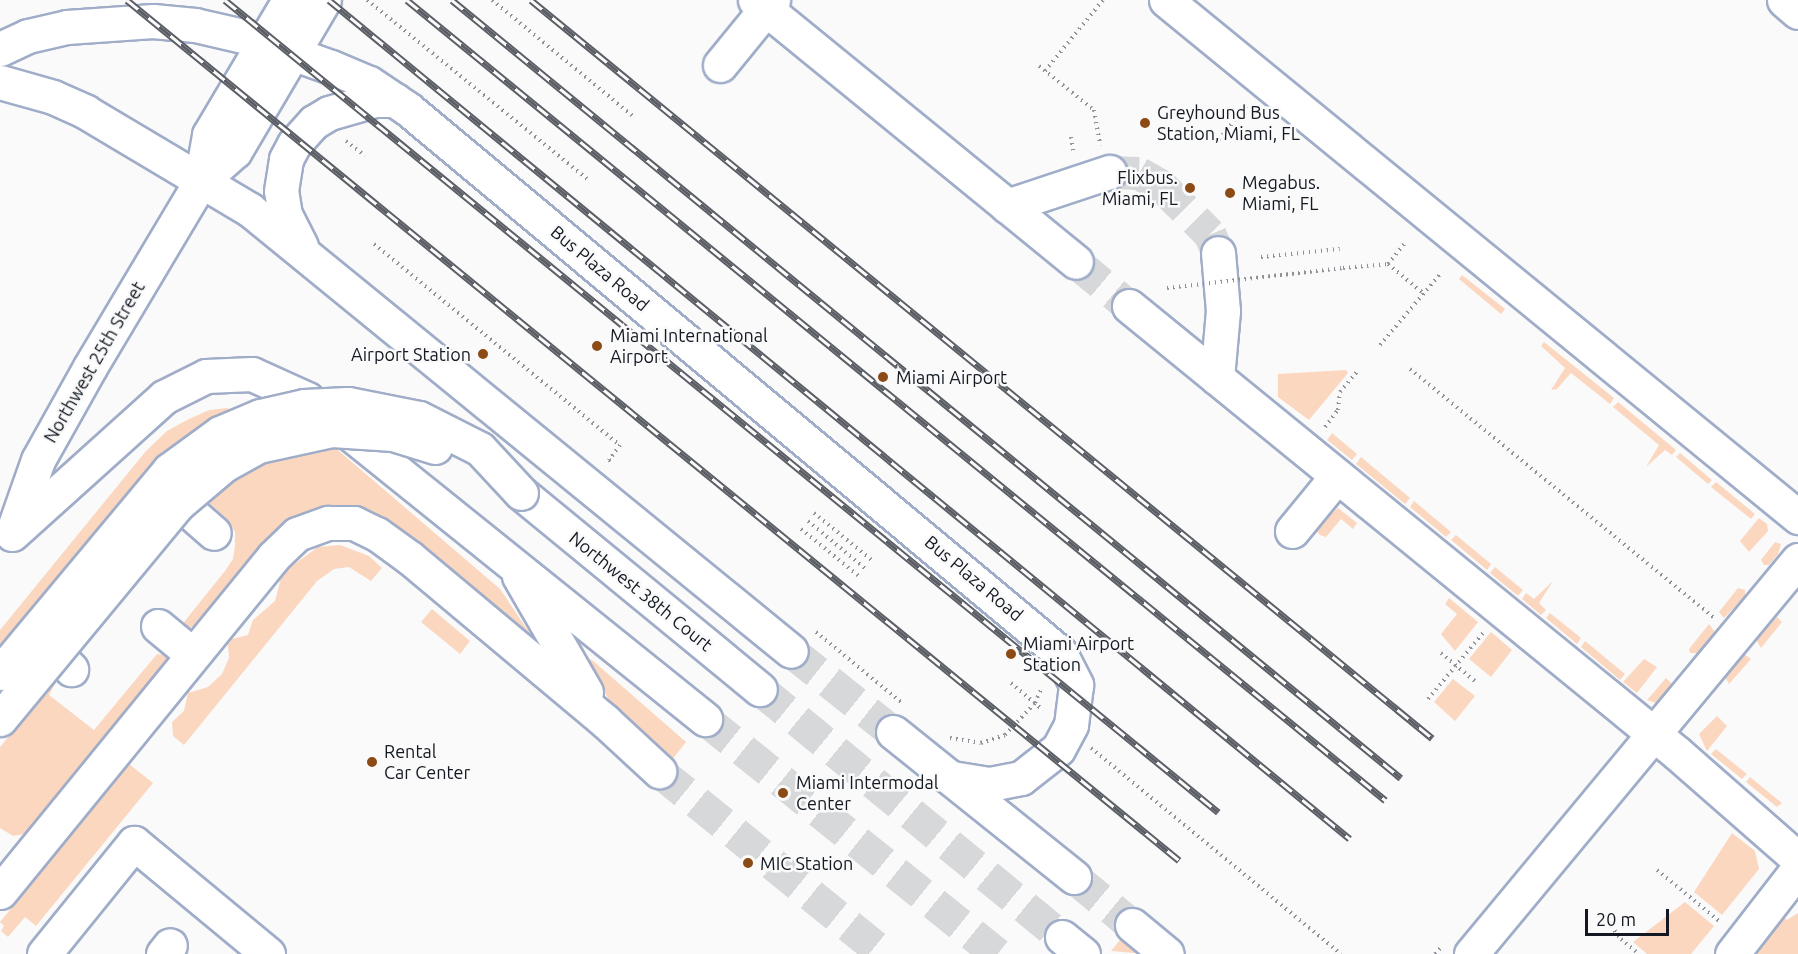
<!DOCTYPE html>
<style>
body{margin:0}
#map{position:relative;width:1798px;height:954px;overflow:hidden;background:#fafafa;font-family:Ubuntu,sans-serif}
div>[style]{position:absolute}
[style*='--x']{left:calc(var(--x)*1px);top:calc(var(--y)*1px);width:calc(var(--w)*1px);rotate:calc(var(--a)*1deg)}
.green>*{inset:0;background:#fbd7bf}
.minor-tunnel>*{height:33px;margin-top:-16.5px;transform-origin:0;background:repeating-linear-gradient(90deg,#d7d8da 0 33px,transparent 0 49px)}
.path>*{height:4px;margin-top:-2px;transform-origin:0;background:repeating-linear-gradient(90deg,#8f9196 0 1.5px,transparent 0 6px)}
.roads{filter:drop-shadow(2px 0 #a0adc8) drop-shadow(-2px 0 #a0adc8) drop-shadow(0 2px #a0adc8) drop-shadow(0 -2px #a0adc8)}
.minor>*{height:33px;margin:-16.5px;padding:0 16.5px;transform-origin:16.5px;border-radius:16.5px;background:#fff}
.rail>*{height:7px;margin-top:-3.5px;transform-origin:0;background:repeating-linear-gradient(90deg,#fafafa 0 14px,#5b5e65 0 28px);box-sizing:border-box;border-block:2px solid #5b5e65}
.path-bridge>*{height:4px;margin-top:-2px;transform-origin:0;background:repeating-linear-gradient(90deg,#8f9196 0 1.5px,transparent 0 6px)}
.bridges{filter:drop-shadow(2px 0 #a0adc8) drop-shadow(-2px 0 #a0adc8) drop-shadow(0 2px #a0adc8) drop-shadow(0 -2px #a0adc8)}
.minor-bridge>*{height:33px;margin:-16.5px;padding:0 16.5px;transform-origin:16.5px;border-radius:16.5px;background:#fff}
.dots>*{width:16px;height:16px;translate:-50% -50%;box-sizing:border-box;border:3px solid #fafafa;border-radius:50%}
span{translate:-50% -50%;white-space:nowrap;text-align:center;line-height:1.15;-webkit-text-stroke:5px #fafafa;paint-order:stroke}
.poi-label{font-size:18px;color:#131822}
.left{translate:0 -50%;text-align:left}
.right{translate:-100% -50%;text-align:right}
.street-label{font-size:18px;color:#131822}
.scale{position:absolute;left:1585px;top:909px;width:84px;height:27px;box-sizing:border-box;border:3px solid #131822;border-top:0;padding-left:8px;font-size:18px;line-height:21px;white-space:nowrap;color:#131822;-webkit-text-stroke:4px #fafafa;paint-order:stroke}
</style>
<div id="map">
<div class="green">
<div style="clip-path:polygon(1462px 275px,1505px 309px,1501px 314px,1459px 279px)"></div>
<div style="clip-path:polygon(1544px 342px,1614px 398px,1610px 404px,1571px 373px,1557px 389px,1551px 390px,1565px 368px,1541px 346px)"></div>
<div style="clip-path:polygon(1346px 370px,1348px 373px,1309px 420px,1278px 397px,1278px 374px)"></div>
<div style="clip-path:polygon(1618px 402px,1676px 450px,1672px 455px,1665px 450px,1646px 467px,1659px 445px,1613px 407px)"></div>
<div style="clip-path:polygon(227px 408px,332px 445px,500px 589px,537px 644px,356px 512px,187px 630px,184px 622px,225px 571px,233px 559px,235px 545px,235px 532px,226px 518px,207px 501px,193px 430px,157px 460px,129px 490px,0 646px,0 630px,146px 451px,167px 431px,187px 420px,209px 410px)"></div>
<div style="clip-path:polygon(1332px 433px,1357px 454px,1352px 460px,1327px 440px)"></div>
<div style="clip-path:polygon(1680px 453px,1712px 480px,1708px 484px,1676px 457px)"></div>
<div style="clip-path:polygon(1361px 457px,1410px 498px,1405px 504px,1356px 464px)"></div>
<div style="clip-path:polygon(1716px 482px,1755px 514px,1751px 519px,1711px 487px)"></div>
<div style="clip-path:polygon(1414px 501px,1451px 532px,1446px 537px,1410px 507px)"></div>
<div style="clip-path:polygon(1338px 508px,1357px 523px,1353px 529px,1341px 519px,1326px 537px,1320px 535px,1315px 529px)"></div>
<div style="clip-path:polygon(1759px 518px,1767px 524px,1768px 531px,1749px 552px,1740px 541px)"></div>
<div style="clip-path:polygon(1456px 535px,1491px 564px,1487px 570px,1451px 540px)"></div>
<div style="clip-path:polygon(1775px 542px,1781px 544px,1778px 554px,1769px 565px,1764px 565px,1761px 560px)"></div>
<div style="clip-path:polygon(340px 545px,369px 556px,382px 568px,371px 581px,349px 567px,334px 569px,317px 581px,184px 745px,173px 736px,172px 722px,184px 711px,188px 693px,208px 687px,222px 674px,229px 658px,228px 645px,232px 639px,248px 635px,253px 620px,275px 601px,281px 578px,289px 568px,318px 547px)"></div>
<div style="clip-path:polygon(1495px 567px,1523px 590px,1518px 596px,1490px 573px)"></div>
<div style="clip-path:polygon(1553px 581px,1539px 603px,1546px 610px,1541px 615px,1522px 599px,1526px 593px,1534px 599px)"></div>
<div style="clip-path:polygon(1738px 588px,1745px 590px,1745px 596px,1724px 618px,1719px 612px)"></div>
<div style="clip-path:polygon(1449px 598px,1478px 622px,1455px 651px,1441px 634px,1457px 614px,1445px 604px)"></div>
<div style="clip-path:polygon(432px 609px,470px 641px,460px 654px,421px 622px)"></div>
<div style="clip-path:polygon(1550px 613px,1581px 638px,1577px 644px,1546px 618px)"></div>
<div style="clip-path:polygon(1777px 617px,1782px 622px,1761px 648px,1756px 640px)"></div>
<div style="clip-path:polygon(1709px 624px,1715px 632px,1697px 653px,1690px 653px,1689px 649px)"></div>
<div style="clip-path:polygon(1491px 632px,1512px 650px,1491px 677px,1469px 659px)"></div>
<div style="clip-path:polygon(1585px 641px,1625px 674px,1620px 680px,1581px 647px)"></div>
<div style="clip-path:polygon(157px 654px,165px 655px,167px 661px,25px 834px,13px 836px,0 828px,0 747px,59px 676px,49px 695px,94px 730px)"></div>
<div style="clip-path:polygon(1744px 654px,1751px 659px,1729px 684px,1725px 677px)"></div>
<div style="clip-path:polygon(582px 656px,592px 660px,686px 742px,671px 761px,610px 701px)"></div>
<div style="clip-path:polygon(1644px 659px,1657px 667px,1637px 693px,1623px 682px)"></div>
<div style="clip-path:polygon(1666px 678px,1672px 684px,1664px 696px,1656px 703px,1647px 700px)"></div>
<div style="clip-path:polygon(1453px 679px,1475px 696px,1455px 721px,1434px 702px)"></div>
<div style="clip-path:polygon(1717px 716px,1727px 726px,1707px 751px,1699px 734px)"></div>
<div style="clip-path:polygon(1716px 749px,1747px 774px,1742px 779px,1711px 754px)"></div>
<div style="clip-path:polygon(129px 764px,153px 783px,36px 926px,25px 917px,8px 937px,1px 931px,4px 926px,0 922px)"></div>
<div style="clip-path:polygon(1750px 777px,1782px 803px,1777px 807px,1746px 782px)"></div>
<div style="clip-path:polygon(1732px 833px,1755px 851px,1759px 869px,1722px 915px,1694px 892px)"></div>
<div style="clip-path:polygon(1685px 902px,1714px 926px,1691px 954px,1647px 954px,1633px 942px)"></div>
<div style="clip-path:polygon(1798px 913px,1798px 954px,1755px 954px,1781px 915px,1787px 920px)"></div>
<div style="clip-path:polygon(1124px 935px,1146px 954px,1111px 951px)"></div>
</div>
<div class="minor-tunnel">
<div style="--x:1109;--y:172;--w:30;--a:2"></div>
<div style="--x:1139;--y:173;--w:25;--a:29"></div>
<div style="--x:1161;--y:185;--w:69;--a:45"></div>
<div style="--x:1210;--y:234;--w:21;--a:67"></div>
<div style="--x:1076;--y:262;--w:69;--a:39.7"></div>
<div style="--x:791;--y:651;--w:130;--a:38.5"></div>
<div style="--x:760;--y:689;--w:391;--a:39.4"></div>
<div style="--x:705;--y:719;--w:375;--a:38.8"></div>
<div style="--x:659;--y:771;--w:290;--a:39.1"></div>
<div style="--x:1074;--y:877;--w:75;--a:39.6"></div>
</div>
<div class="path">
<div style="--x:367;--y:0;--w:284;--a:39.1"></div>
<div style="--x:492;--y:0;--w:184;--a:39.5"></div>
<div style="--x:1039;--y:66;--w:70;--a:38.7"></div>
<div style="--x:1094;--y:110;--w:36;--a:80"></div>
<div style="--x:1045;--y:71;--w:92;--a:-50.8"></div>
<div style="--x:1071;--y:137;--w:17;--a:80"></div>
<div style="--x:346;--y:141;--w:24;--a:38"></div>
<div style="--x:1215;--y:144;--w:50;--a:-50.6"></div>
<div style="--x:374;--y:244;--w:318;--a:39.3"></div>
<div style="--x:620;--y:445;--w:19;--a:126"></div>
<div style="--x:609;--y:460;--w:4;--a:34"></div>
<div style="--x:1261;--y:257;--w:79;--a:-5.8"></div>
<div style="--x:1388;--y:264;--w:28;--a:-51"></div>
<div style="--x:1343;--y:268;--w:45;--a:-5.1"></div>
<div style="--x:1388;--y:264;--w:47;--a:39.8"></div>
<div style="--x:1380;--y:345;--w:96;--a:-49.7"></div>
<div style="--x:1410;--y:369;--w:392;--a:39.3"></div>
<div style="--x:1325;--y:427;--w:21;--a:-53"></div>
<div style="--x:1338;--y:410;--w:18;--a:-84"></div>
<div style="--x:1340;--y:392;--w:26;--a:-50"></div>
<div style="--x:814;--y:513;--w:77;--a:39.2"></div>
<div style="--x:808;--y:521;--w:77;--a:39.7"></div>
<div style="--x:801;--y:529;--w:77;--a:39.2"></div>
<div style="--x:816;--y:632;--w:110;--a:39.5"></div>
<div style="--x:1441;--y:653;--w:47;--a:39.8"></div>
<div style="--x:1011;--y:683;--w:42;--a:40.2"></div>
<div style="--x:1428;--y:699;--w:86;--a:-50.2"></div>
<div style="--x:950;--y:738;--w:31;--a:9"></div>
<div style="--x:981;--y:743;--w:25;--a:-18"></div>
<div style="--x:1005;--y:735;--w:44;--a:-46.8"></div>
<div style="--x:1035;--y:703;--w:17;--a:-66"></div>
<div style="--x:1091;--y:748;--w:324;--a:39.5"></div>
<div style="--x:1657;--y:870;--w:80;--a:39.4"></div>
<div style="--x:1604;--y:916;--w:29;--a:54"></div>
<div style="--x:1621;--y:939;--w:23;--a:40"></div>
<div style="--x:1435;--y:954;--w:11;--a:-49"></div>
</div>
<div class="roads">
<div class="minor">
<div style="--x:755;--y:0;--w:414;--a:39.2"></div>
<div style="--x:1166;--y:0;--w:817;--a:39.28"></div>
<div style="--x:1784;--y:0;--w:18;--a:41"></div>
<div style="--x:0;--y:49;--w:31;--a:-25"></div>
<div style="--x:28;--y:36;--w:40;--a:-13"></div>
<div style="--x:67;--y:27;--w:86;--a:-4"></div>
<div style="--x:153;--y:21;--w:42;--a:5.4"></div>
<div style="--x:195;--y:25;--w:53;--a:13"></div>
<div style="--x:247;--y:37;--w:89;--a:19.7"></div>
<div style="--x:331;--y:67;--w:41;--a:22.8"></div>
<div style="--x:369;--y:83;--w:47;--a:33.7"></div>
<div style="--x:408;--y:109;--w:849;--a:39.84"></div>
<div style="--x:1060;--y:653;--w:36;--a:63"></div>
<div style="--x:1076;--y:685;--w:40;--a:97.1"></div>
<div style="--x:1071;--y:725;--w:27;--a:118"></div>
<div style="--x:1058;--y:749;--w:47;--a:141.9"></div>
<div style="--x:1021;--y:778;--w:33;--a:169"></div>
<div style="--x:989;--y:784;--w:39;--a:-171"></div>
<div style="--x:720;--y:65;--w:84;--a:-50.8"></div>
<div style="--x:0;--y:82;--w:55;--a:15.8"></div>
<div style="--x:53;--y:97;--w:36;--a:24"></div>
<div style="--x:86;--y:112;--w:190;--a:30.8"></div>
<div style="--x:249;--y:209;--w:699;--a:39.2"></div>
<div style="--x:201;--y:181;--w:47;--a:-80.1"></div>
<div style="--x:209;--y:135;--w:157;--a:-59.3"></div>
<div style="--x:1007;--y:206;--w:108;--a:-18.4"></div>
<div style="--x:301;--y:246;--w:35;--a:-117"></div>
<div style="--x:285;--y:215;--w:24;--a:-99"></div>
<div style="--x:281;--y:191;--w:32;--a:-81"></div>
<div style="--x:286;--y:159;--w:17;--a:-62"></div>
<div style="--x:294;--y:144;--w:30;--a:-48"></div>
<div style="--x:314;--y:122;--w:17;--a:-31"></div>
<div style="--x:329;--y:113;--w:48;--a:-15.8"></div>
<div style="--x:375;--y:100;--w:20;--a:0"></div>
<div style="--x:1129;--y:306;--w:707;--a:39.2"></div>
<div style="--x:1677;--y:753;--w:161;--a:41.2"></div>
<div style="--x:1217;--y:378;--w:67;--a:-84.9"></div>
<div style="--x:1223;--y:311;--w:58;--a:-94.9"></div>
<div style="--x:521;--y:493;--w:309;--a:39.4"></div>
<div style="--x:191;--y:513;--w:30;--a:41"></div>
<div style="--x:13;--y:531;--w:75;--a:-70.6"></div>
<div style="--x:38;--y:460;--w:107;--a:-60.8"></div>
<div style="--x:90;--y:367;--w:217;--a:-59.2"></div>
<div style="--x:201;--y:181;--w:45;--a:-41.4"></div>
<div style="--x:235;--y:151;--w:175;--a:-59.5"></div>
<div style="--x:1292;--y:531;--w:71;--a:-50.7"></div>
<div style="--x:12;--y:534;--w:205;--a:-42"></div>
<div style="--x:164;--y:397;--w:47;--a:-26.6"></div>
<div style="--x:206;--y:376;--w:46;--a:-2.5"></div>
<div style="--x:252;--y:374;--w:60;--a:24.4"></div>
<div style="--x:307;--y:399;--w:511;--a:38.8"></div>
<div style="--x:519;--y:576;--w:134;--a:60"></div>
<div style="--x:158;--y:626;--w:45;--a:39.6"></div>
<div style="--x:67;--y:665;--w:6;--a:45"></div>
<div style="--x:893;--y:732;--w:232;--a:38.7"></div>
<div style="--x:0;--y:892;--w:432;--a:-50.8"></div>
<div style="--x:273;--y:557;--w:33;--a:-44"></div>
<div style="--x:297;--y:534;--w:33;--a:-20"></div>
<div style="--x:328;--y:523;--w:26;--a:0"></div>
<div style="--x:354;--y:523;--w:25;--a:26"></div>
<div style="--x:377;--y:534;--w:41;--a:36"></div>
<div style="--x:410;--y:558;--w:254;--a:39.9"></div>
<div style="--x:605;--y:721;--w:74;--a:42.8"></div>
<div style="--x:1132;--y:925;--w:45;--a:39.6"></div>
<div style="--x:1062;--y:937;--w:27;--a:39"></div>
<div style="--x:44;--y:954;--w:143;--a:-51"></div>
<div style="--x:134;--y:843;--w:174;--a:39.6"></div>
<div style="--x:163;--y:954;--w:11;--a:-52"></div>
<div style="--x:1471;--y:954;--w:512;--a:-50.31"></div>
<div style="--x:1732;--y:954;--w:108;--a:-52.2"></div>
</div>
</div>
<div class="rail">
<div style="--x:127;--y:0;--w:1359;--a:39.27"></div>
<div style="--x:225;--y:0;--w:1283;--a:39.27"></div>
<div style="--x:329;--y:0;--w:1321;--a:39.41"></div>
<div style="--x:407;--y:0;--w:1264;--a:39.28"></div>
<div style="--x:452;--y:0;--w:1227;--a:39.35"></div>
<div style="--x:531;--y:0;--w:1165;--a:39.32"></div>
</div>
<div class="path-bridge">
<div style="--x:1167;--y:288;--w:177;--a:-6.5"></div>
</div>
<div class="bridges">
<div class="minor-bridge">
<div style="--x:0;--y:673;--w:264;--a:-50.2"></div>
<div style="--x:169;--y:470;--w:63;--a:-36"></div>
<div style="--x:220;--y:433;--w:43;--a:-23"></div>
<div style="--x:260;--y:416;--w:45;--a:-12.8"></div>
<div style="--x:304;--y:406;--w:44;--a:-2.6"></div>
<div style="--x:348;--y:404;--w:72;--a:11.2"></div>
<div style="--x:419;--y:418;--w:68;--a:26.9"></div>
<div style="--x:480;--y:449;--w:60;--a:47"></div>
<div style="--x:0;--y:719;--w:279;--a:-50.4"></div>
<div style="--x:178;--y:504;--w:60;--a:-40.3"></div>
<div style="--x:224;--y:465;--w:39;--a:-29"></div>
<div style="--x:258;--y:446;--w:76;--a:-12.2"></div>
<div style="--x:332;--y:430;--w:61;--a:3.8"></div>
<div style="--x:393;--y:434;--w:44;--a:17.2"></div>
</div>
</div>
<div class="dots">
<div style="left:1145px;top:123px;background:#8c4b15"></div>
<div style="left:1190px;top:188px;background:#8c4b15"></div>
<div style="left:1230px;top:193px;background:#8c4b15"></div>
<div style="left:597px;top:346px;background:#8c4b15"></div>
<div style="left:483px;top:354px;background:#8c4b15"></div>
<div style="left:883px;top:377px;background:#8c4b15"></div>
<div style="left:1011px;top:654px;background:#8c4b15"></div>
<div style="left:372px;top:762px;background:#8c4b15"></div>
<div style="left:783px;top:793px;background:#8c4b15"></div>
<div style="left:748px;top:863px;background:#8c4b15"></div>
</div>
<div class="poi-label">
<span class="left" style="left:1157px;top:123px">Greyhound Bus<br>Station, Miami, FL</span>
<span class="right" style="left:1178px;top:188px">Flixbus.<br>Miami, FL</span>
<span class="left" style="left:1242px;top:193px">Megabus.<br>Miami, FL</span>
<span class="left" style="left:610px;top:346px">Miami International<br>Airport</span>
<span class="right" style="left:471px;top:354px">Airport Station</span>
<span class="left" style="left:896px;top:377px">Miami Airport</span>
<span class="left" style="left:1023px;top:654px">Miami Airport<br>Station</span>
<span class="left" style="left:384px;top:762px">Rental<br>Car Center</span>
<span class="left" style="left:796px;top:793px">Miami Intermodal<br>Center</span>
<span class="left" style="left:760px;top:863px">MIC Station</span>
</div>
<div class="street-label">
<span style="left:600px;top:268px;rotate:40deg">Bus Plaza Road</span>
<span style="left:94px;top:362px;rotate:-60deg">Northwest 25th Street</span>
<span style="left:974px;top:578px;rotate:40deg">Bus Plaza Road</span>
<span style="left:641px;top:591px;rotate:39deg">Northwest 38th Court</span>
</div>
<div class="scale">20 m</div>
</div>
